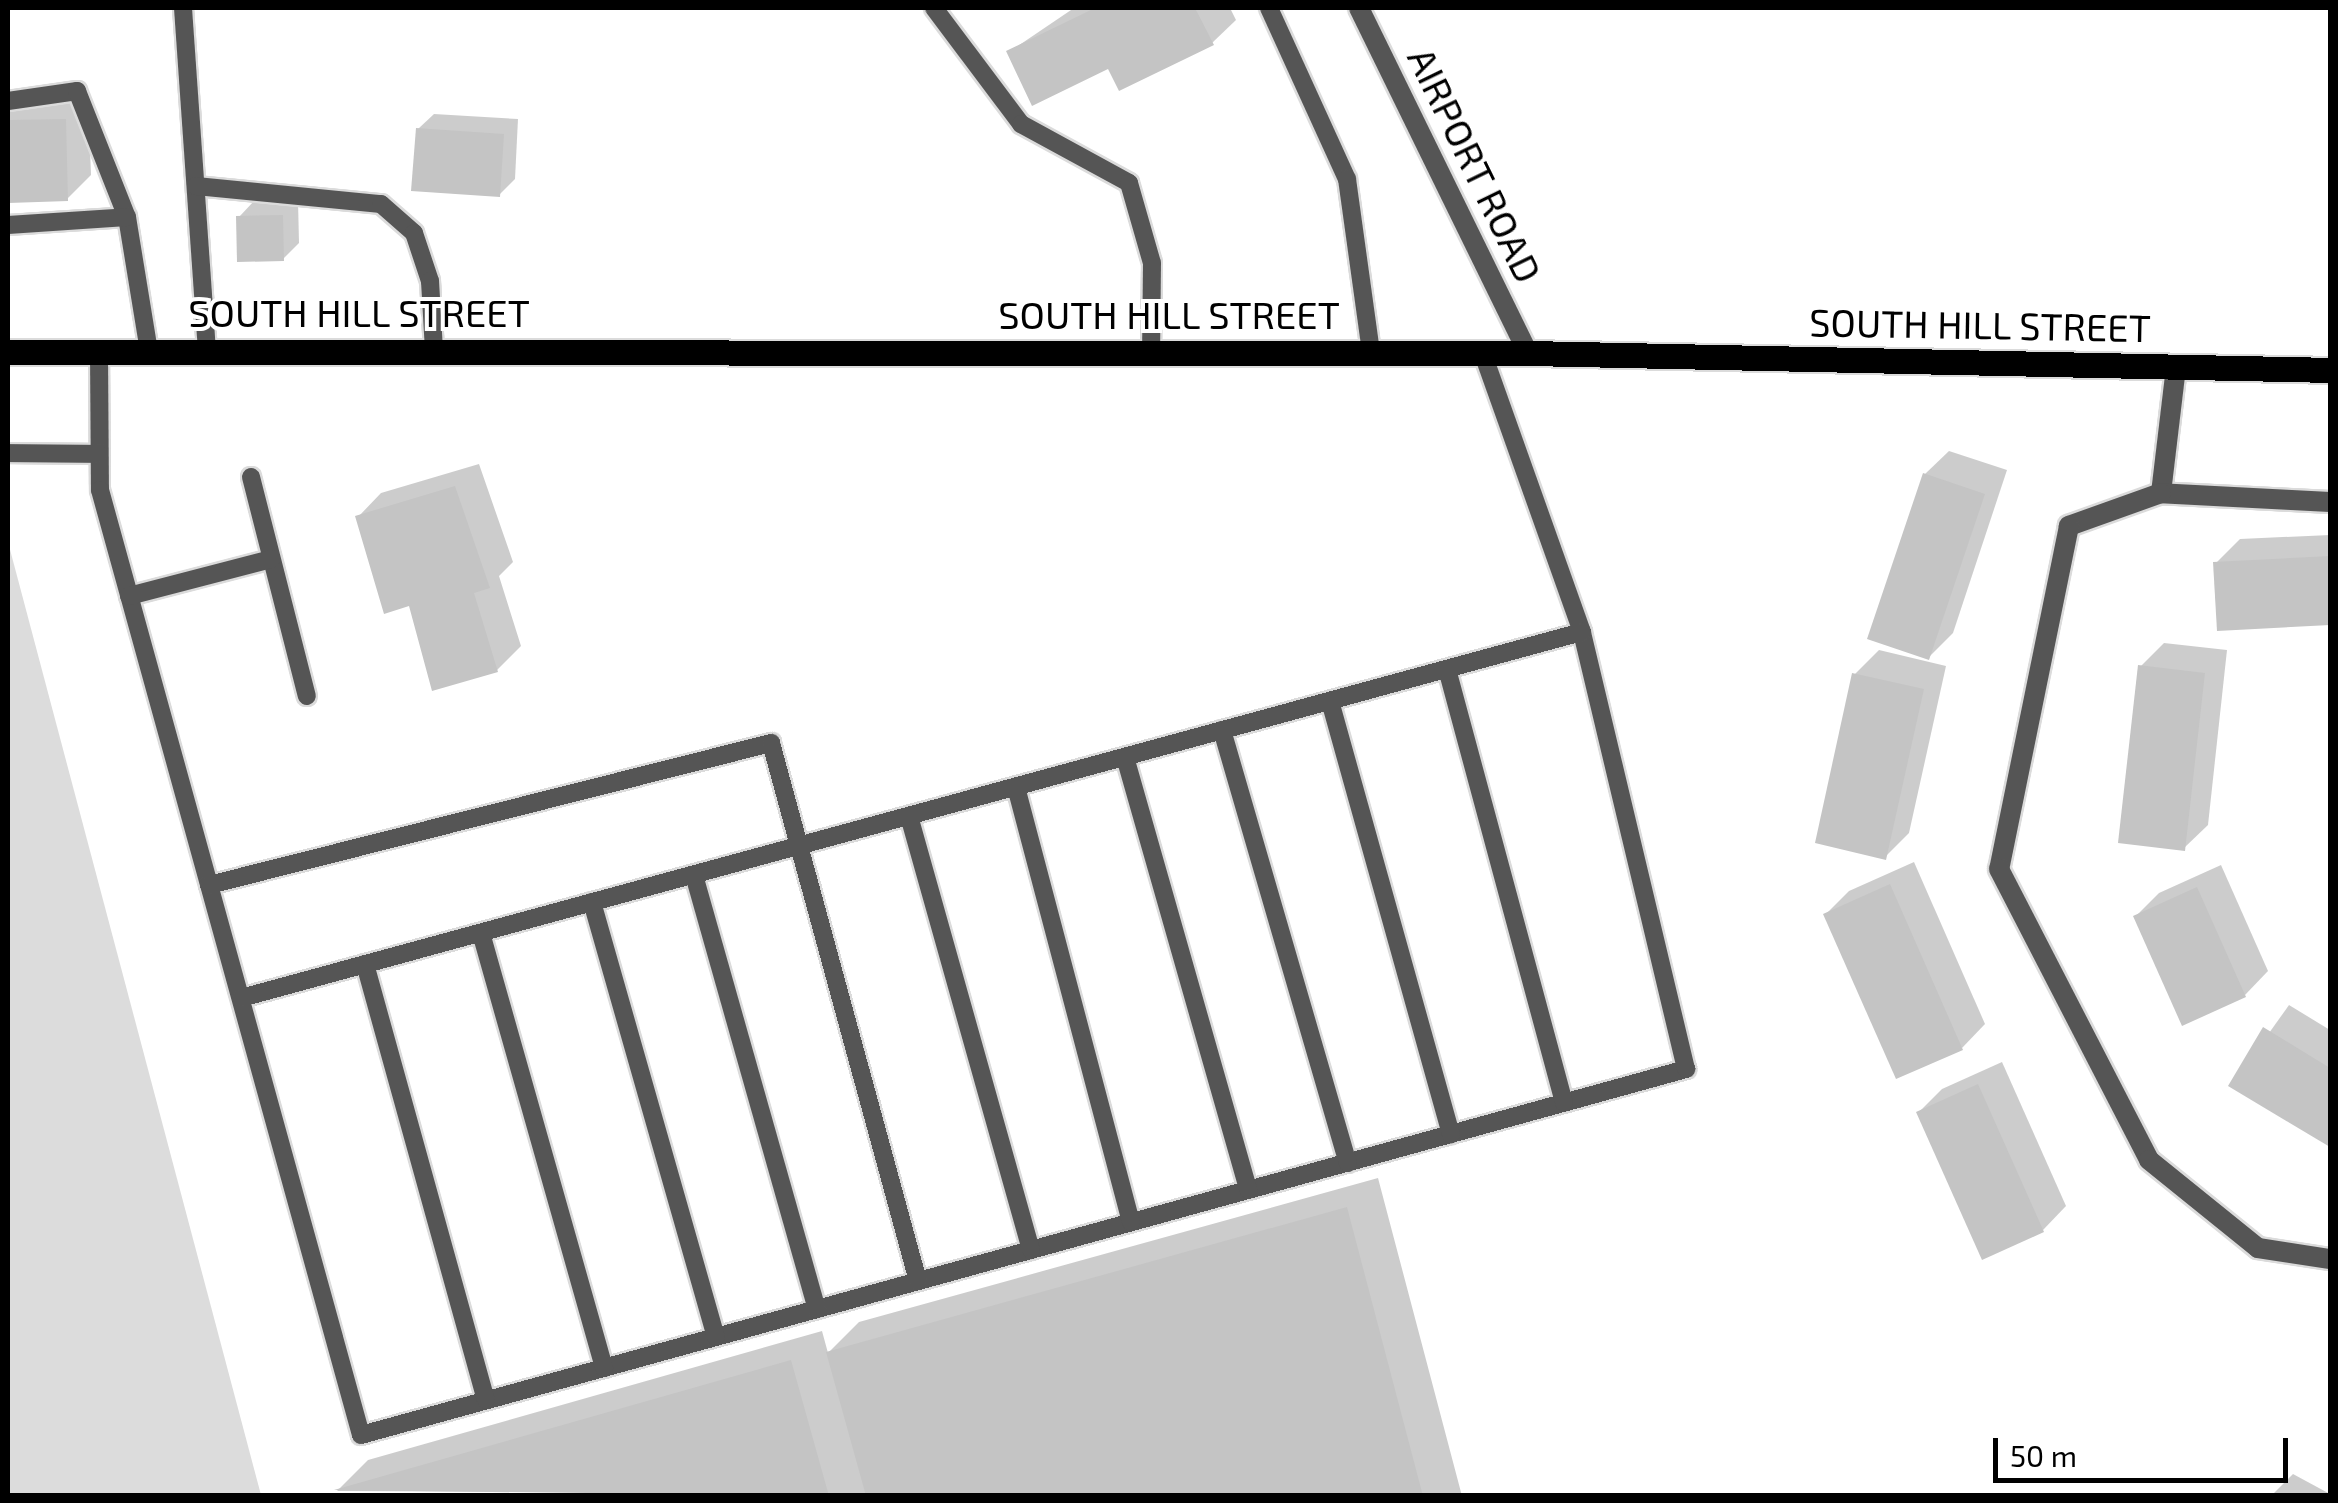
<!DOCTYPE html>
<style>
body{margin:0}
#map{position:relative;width:2338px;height:1503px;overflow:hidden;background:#fff;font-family:"Exo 2",sans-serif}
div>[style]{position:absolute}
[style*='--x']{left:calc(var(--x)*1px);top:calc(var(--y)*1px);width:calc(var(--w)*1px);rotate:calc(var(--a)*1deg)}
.green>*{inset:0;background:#dcdcdc}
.shadow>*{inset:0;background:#0003}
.building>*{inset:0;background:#c4c4c4}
.roads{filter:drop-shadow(2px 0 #dbdbdb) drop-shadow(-2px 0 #dbdbdb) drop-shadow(0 2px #dbdbdb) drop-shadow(0 -2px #dbdbdb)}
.service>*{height:18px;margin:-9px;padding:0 9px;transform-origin:9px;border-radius:9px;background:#555}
.minor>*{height:20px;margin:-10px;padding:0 10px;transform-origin:10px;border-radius:10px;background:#555}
.primary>*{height:25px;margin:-12.5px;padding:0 12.5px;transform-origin:12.5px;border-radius:12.5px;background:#000}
span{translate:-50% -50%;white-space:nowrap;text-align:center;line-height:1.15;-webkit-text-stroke:8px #fff;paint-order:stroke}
.street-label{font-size:38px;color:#000}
.frame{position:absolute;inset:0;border:10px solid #000;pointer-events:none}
.scale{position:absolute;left:1993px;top:1438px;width:295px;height:45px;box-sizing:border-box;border:5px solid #000;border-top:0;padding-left:12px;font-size:30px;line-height:35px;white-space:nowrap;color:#000;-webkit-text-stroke:8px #fff;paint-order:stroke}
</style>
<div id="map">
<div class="green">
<div style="clip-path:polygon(8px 542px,261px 1495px,8px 1495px)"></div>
</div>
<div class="shadow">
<div style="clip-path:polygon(1074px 8px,1230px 8px,1236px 20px,1212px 43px,1009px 52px)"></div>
<div style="clip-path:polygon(88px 96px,91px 175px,67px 199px,8px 201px,8px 98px)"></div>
<div style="clip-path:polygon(434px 114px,518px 119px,515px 179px,499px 195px,418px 129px)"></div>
<div style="clip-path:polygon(298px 200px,299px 243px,283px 259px,239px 217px,254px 201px)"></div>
<div style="clip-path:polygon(1949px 451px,2007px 470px,1953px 633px,1929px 657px,1925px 474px)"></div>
<div style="clip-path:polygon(479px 464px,513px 562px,499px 576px,521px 646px,497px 670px,411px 603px,358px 517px,381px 493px)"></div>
<div style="clip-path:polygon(2330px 535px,2330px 622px,2220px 628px,2216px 563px,2240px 539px)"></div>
<div style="clip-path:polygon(2164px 643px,2227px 650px,2208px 825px,2184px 848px,2140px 667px)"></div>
<div style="clip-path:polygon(1879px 650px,1946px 666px,1909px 833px,1885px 857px,1855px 674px)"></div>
<div style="clip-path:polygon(1914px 862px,1985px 1024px,1962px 1048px,1826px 914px,1849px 891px)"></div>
<div style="clip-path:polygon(2221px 865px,2268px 971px,2245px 995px,2136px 916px,2159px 893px)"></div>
<div style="clip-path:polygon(2289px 1005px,2330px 1030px,2330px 1144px,2232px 1085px)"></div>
<div style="clip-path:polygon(2002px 1062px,2066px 1206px,2043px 1230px,1919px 1112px,1942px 1089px)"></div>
<div style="clip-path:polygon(1378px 1178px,1462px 1496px,337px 1491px,368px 1460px,822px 1331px,828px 1353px,859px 1322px)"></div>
<div style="clip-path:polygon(2293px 1474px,2330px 1494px,2330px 1496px,2271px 1496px)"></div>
</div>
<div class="building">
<div style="clip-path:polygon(1095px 8px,1195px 8px,1214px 45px,1119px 91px,1108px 69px,1032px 106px,1006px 51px)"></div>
<div style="clip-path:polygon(66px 119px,68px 201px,8px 203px,8px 120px)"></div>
<div style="clip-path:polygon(416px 128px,504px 134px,500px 197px,411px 191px)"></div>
<div style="clip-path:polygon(283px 215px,284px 261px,237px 262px,236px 216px)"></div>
<div style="clip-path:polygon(1923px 473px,1985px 494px,1929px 660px,1867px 639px)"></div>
<div style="clip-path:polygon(455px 486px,490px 588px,474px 593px,498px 672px,432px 691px,409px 606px,384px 614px,355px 516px)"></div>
<div style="clip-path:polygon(2330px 556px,2330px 625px,2217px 631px,2213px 562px)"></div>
<div style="clip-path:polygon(2138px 665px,2205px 673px,2185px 851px,2118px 843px)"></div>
<div style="clip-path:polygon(1852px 673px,1924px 689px,1886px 860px,1815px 843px)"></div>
<div style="clip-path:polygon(1890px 884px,1963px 1050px,1896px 1079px,1823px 914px)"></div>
<div style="clip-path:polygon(2197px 887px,2246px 997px,2182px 1026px,2133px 916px)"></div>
<div style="clip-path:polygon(2263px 1027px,2330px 1068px,2330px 1147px,2228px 1086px)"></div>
<div style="clip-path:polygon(1978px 1084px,2044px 1232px,1982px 1260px,1916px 1112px)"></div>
<div style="clip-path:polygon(1347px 1207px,1423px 1496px,866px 1496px,826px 1352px)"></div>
<div style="clip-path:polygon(791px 1360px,829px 1496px,334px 1490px)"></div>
</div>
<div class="roads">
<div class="service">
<div style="--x:183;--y:8;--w:343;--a:86"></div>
<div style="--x:934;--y:8;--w:145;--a:53.1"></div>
<div style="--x:1021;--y:124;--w:123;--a:28.6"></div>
<div style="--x:1129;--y:183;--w:83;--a:74"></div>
<div style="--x:1152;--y:263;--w:90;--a:90.6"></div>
<div style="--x:1269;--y:8;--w:188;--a:65.5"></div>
<div style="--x:1347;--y:179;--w:176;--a:82.1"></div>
<div style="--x:8;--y:101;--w:70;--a:-8.2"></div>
<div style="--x:77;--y:91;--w:136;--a:68.4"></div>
<div style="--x:127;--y:217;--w:136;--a:80.7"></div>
<div style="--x:196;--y:186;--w:186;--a:5.6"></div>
<div style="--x:381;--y:204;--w:44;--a:41.3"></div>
<div style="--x:414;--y:233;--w:51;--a:71.6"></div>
<div style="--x:430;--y:281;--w:69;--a:86.7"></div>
<div style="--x:8;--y:225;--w:119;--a:-3.8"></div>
<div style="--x:99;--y:352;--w:138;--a:89.6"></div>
<div style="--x:100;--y:490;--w:980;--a:74.56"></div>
<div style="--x:361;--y:1435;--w:1375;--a:-15.44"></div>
<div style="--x:1686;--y:1069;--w:449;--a:-103.4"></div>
<div style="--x:1582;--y:632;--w:295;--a:-109.6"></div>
<div style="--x:8;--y:453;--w:91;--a:0.6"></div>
<div style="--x:251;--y:477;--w:226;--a:75.7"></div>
<div style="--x:129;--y:596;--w:147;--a:-14.6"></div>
<div style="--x:1447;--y:669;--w:449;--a:74.9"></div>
<div style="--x:1330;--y:701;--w:450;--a:74.4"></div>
<div style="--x:1222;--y:730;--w:451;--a:73.8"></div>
<div style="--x:1125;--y:757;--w:450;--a:74.1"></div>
<div style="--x:1016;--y:787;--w:450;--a:75.2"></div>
<div style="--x:909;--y:816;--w:451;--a:74.3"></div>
<div style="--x:694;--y:875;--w:451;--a:74.2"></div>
<div style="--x:209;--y:885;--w:580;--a:-14.18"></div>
<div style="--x:771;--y:743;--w:558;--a:74.72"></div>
<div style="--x:592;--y:902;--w:452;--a:74.1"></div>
<div style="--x:481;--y:933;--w:452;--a:74.2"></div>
<div style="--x:365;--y:964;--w:452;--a:74.5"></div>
<div style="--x:241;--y:998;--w:1390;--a:-15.27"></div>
</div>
<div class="minor">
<div style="--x:1359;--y:8;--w:384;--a:63.9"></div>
<div style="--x:2161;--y:493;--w:127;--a:-83.2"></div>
<div style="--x:2330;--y:502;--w:169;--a:-177"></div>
<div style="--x:2161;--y:493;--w:98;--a:160.3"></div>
<div style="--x:2069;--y:526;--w:350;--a:101.5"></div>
<div style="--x:1999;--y:869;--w:327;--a:62.7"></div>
<div style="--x:2149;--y:1160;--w:140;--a:38.9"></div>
<div style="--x:2258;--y:1248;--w:73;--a:8.7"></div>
</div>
<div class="primary">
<div style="--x:8;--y:352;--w:1520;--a:0.04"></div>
<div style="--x:1528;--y:353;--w:802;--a:1.21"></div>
</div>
</div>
<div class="street-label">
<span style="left:1475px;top:165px;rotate:64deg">AIRPORT ROAD</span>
<span style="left:359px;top:313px">SOUTH HILL STREET</span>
<span style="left:1169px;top:315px">SOUTH HILL STREET</span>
<span style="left:1980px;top:325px;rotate:1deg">SOUTH HILL STREET</span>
</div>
<div class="frame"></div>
<div class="scale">50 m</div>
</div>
